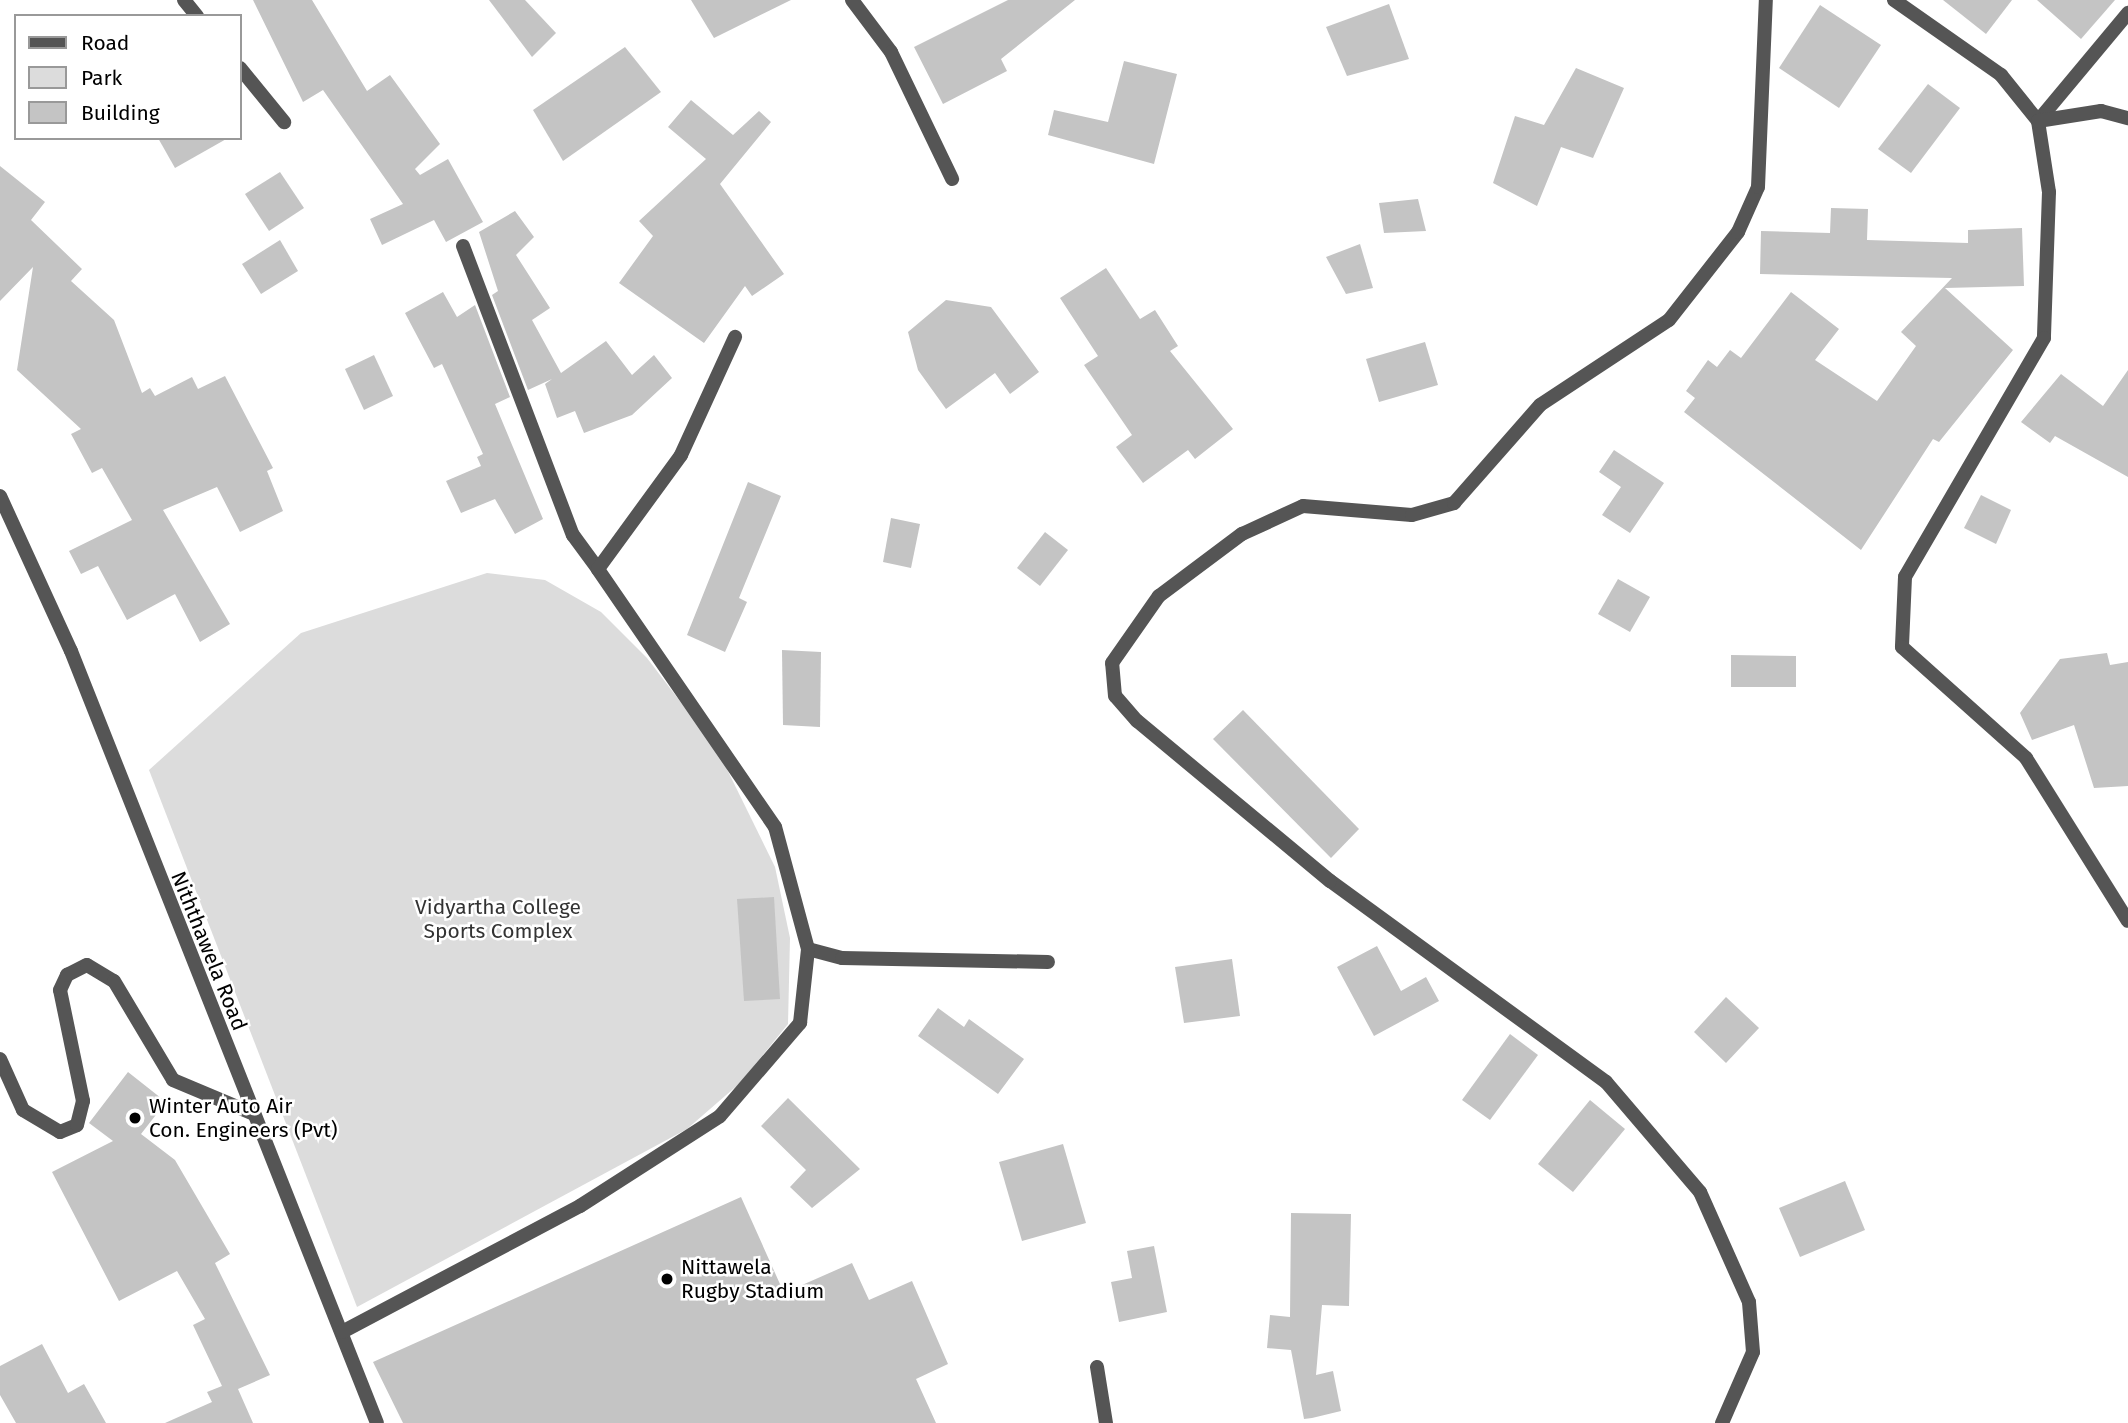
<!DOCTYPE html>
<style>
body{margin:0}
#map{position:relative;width:2128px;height:1423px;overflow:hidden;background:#fff;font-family:"Fira Sans",sans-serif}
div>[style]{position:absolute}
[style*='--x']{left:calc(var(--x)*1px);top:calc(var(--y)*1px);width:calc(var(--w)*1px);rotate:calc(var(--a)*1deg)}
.green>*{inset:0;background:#dcdcdc}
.building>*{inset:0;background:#c4c4c4}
.lane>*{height:14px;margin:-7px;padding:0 7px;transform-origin:7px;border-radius:7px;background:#555}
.street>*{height:14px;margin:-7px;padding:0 7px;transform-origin:7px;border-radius:7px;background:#555}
.dots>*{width:19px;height:19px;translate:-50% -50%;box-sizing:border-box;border:4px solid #fff;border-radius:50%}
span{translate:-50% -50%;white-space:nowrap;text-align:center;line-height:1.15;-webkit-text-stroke:5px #fff;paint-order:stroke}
.park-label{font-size:21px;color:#333}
.street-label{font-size:21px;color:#000}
.poi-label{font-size:21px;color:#000}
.left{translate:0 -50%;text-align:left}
.legend{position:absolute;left:14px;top:14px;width:228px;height:126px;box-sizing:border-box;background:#fff;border:2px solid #999;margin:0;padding:9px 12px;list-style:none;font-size:21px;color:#000}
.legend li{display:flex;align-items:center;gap:14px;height:35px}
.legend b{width:35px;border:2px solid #999}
</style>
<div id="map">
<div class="green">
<div style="clip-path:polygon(487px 573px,545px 580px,601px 612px,647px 658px,718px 751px,775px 867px,790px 938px,788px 1024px,740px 1083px,687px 1129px,357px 1307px,149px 770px,301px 633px)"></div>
</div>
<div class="building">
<div style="clip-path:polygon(253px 0,312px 0,367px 91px,390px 75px,440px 144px,415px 169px,420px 175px,448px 159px,483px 222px,446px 242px,434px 220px,382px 245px,370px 219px,403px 204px,323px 90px,303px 102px)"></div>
<div style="clip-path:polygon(489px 0,525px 0,556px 33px,532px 57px)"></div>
<div style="clip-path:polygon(691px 0,791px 0,714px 38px)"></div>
<div style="clip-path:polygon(1008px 0,1075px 0,1001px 59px,1007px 71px,943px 104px,914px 47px)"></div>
<div style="clip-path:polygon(1943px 0,2012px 0,1986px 34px)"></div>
<div style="clip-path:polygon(2037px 0,2115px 0,2081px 39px)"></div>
<div style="clip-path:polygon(1389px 4px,1409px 59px,1347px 76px,1326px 27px)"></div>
<div style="clip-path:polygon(1820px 5px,1881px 45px,1839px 108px,1779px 68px)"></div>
<div style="clip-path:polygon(625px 47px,661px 92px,563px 161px,533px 110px)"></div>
<div style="clip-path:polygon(1124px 61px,1177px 74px,1154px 164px,1048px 135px,1054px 110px,1108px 122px)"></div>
<div style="clip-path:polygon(1576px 68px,1624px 88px,1593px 158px,1561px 147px,1537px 206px,1493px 183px,1515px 116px,1544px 125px)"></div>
<div style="clip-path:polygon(1928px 84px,1960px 108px,1911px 173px,1878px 149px)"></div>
<div style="clip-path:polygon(691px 100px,733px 135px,759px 111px,771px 122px,720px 184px,784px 274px,752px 296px,745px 286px,704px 343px,619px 283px,653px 236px,639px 221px,706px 159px,668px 127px)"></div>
<div style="clip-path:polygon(158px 138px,228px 138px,175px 168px)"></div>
<div style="clip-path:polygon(0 166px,45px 202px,31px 220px,82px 269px,71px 281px,114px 320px,142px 393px,150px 388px,155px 396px,192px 377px,198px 389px,225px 376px,273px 468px,267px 471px,283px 511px,240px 532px,217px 487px,163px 510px,230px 624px,200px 642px,175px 594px,127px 620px,98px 566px,81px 574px,69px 551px,132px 520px,102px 468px,92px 473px,71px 434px,81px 429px,17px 370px,33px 267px,0 301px)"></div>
<div style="clip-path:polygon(280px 172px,304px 208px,269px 231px,245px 194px)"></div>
<div style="clip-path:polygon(1418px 199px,1426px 231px,1384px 233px,1379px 203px)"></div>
<div style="clip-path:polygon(1831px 208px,1868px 209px,1867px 240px,1968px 243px,1968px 230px,2022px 228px,2024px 286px,1945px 288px,2013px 350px,1939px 442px,1933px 439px,1861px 550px,1684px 412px,1695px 398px,1686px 391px,1708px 360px,1717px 367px,1730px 350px,1741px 358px,1791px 292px,1839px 329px,1815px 360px,1877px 401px,1916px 346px,1901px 332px,1952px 278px,1760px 274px,1761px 231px,1830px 233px)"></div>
<div style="clip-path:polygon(515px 211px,534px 237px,516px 255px,550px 308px,532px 320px,561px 373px,606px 341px,632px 375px,654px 355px,672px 378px,632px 415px,584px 433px,575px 411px,557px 418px,545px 384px,552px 379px,528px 390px,492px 295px,498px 291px,479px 232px)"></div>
<div style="clip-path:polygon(280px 240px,298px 271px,261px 294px,242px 264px)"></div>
<div style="clip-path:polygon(1360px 244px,1373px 288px,1346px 294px,1326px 257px)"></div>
<div style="clip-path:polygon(1106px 268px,1140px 319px,1155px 310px,1178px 346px,1170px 351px,1233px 429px,1195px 459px,1188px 450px,1143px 483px,1116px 447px,1132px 435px,1084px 365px,1098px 356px,1060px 298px)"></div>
<div style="clip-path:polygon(443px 292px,457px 317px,475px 305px,510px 397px,495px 404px,543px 519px,515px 534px,495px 499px,461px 513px,446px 481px,481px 466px,477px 457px,483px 454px,442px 364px,434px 368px,405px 313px)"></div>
<div style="clip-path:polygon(946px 300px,991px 307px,1039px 372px,1010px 394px,995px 373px,946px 409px,918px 370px,908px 332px)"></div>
<div style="clip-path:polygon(1425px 342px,1438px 385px,1379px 402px,1366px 359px)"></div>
<div style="clip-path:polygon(374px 355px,393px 396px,364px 410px,345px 369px)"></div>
<div style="clip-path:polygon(2128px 370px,2128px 477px,2055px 436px,2050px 443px,2021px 422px,2061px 374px,2103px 406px)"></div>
<div style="clip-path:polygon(1614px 450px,1664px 483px,1630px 533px,1602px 515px,1621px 487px,1599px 472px)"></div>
<div style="clip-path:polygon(748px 482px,781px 496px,739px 598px,747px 602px,725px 652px,687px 635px)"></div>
<div style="clip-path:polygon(1981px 495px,2011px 510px,1996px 544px,1964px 528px)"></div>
<div style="clip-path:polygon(891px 518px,920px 524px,911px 568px,883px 562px)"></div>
<div style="clip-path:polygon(1045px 532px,1068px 550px,1040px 586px,1017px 568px)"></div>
<div style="clip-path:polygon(1618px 579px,1650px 597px,1630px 632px,1598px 614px)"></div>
<div style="clip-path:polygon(782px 650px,821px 652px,820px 727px,783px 725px)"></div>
<div style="clip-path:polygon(2107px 653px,2110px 665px,2128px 662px,2128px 786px,2094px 788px,2074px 725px,2032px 740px,2020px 713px,2060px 659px)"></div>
<div style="clip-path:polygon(1731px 655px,1796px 656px,1796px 687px,1731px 687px)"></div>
<div style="clip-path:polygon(1243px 710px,1359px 829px,1331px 858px,1213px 739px)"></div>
<div style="clip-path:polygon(774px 897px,780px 999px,744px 1001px,737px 899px)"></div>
<div style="clip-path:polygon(1377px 946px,1401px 991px,1426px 977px,1439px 1001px,1374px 1036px,1337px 967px)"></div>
<div style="clip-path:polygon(1232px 959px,1240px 1016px,1184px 1023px,1175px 967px)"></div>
<div style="clip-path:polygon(1726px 997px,1759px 1028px,1726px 1063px,1694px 1032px)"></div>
<div style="clip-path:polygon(938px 1008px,964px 1027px,969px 1019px,1024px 1059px,998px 1094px,918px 1036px)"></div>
<div style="clip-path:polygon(1510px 1034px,1538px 1055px,1490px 1120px,1462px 1100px)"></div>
<div style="clip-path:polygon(128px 1072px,166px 1102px,141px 1134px,175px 1160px,230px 1254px,215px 1263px,270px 1375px,238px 1389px,253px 1423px,165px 1423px,212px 1402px,207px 1392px,222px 1386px,193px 1325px,205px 1319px,177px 1271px,119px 1301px,52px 1172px,113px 1141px,89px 1123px)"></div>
<div style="clip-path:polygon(788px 1098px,860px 1169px,812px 1208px,790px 1187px,806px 1170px,761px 1126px)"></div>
<div style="clip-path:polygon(1590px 1100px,1625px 1129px,1573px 1192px,1538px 1164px)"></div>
<div style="clip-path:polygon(1063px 1144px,1086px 1223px,1022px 1241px,999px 1162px)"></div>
<div style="clip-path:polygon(1845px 1181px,1865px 1230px,1800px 1257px,1779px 1208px)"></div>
<div style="clip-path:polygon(741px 1197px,784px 1293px,852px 1263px,869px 1300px,912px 1281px,948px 1364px,916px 1379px,936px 1423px,403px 1423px,373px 1362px)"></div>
<div style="clip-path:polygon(1291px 1213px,1351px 1214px,1349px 1306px,1322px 1305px,1316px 1375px,1333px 1371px,1341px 1411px,1312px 1418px,1304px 1419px,1291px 1350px,1267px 1348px,1270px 1315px,1290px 1317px)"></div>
<div style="clip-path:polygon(1154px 1246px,1167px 1312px,1119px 1322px,1111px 1282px,1132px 1278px,1127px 1251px)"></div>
<div style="clip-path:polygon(42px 1344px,68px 1393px,84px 1384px,106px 1423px,16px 1423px,0 1395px,0 1366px)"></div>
</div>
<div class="lane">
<div style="--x:184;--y:0;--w:21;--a:51"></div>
<div style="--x:240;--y:68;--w:70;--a:50.8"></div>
<div style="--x:2038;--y:121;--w:141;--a:-50.2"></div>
<div style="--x:808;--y:949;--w:35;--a:15"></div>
<div style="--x:842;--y:958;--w:206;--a:1.1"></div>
<div style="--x:1097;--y:1367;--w:57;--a:80.9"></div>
</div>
<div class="street">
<div style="--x:852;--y:0;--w:65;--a:53.1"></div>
<div style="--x:891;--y:52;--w:141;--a:64.3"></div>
<div style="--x:1894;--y:0;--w:131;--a:35"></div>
<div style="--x:2001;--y:75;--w:59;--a:51.2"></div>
<div style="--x:2038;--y:121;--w:72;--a:81.2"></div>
<div style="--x:2049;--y:192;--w:146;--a:92"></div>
<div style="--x:2044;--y:338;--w:276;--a:120.2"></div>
<div style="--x:1905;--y:577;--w:70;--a:92.5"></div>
<div style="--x:1902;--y:647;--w:166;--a:41.8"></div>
<div style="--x:2026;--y:758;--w:192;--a:58"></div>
<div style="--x:2038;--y:121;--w:64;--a:-9"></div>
<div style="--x:2101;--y:111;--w:28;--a:15"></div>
<div style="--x:463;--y:246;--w:309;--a:69.2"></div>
<div style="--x:573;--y:535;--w:42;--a:53.7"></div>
<div style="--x:0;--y:496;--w:170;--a:65.4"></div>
<div style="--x:71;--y:651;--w:830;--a:68.38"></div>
<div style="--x:0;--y:1059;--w:56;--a:65.7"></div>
<div style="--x:23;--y:1110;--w:43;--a:30.7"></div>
<div style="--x:60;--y:1132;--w:18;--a:-22"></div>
<div style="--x:77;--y:1125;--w:25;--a:-76"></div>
<div style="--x:83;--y:1101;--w:113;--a:-101.7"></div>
<div style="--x:60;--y:990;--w:17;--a:-65"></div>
<div style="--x:67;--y:975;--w:22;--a:-27"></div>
<div style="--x:87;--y:965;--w:31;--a:31"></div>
<div style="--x:114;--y:981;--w:115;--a:59.2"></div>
<div style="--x:173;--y:1080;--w:88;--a:22.8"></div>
<div style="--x:342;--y:1332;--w:269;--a:-27.9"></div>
<div style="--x:580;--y:1206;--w:166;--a:-32.7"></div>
<div style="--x:720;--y:1116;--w:123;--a:-49.3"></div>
<div style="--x:800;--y:1023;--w:74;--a:-83.8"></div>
<div style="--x:808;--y:949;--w:126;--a:-105.1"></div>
<div style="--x:775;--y:827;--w:313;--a:-124.5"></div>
<div style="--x:598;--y:569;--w:141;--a:-53.9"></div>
<div style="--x:681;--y:455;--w:130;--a:-65.4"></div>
<div style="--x:1722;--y:1423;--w:77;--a:-66.4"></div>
<div style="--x:1753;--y:1352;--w:50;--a:-94.6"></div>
<div style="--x:1749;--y:1302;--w:120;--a:-114"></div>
<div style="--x:1700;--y:1192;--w:145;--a:-130.5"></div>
<div style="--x:1606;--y:1082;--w:341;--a:-143.9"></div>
<div style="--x:1330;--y:881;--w:251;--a:-140.3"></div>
<div style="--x:1137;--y:721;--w:33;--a:-131"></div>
<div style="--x:1115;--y:696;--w:33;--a:-95"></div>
<div style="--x:1112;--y:663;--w:82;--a:-55"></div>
<div style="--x:1159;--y:596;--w:104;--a:-36.8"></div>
<div style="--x:1242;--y:534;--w:67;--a:-24.7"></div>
<div style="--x:1303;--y:506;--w:109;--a:4.7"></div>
<div style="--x:1412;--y:515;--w:44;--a:-15.9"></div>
<div style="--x:1454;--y:503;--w:130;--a:-48.7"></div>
<div style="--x:1540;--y:405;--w:154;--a:-33.4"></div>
<div style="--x:1669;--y:320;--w:112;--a:-51.9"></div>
<div style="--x:1738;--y:232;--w:49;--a:-66"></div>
<div style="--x:1758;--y:187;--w:187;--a:-87.6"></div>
</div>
<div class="dots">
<div style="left:135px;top:1118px;background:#000"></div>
<div style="left:667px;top:1279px;background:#000"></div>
</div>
<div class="park-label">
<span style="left:498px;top:919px">Vidyartha College<br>Sports Complex</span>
</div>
<div class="street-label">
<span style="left:209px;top:951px;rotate:68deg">Niththawela Road</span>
</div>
<div class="poi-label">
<span class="left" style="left:149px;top:1118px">Winter Auto Air<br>Con. Engineers (Pvt)</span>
<span class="left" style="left:681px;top:1279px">Nittawela<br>Rugby Stadium</span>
</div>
<ul class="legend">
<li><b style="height:9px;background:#555"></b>Road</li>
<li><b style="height:19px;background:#dcdcdc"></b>Park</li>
<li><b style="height:19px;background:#c4c4c4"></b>Building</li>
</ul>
</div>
